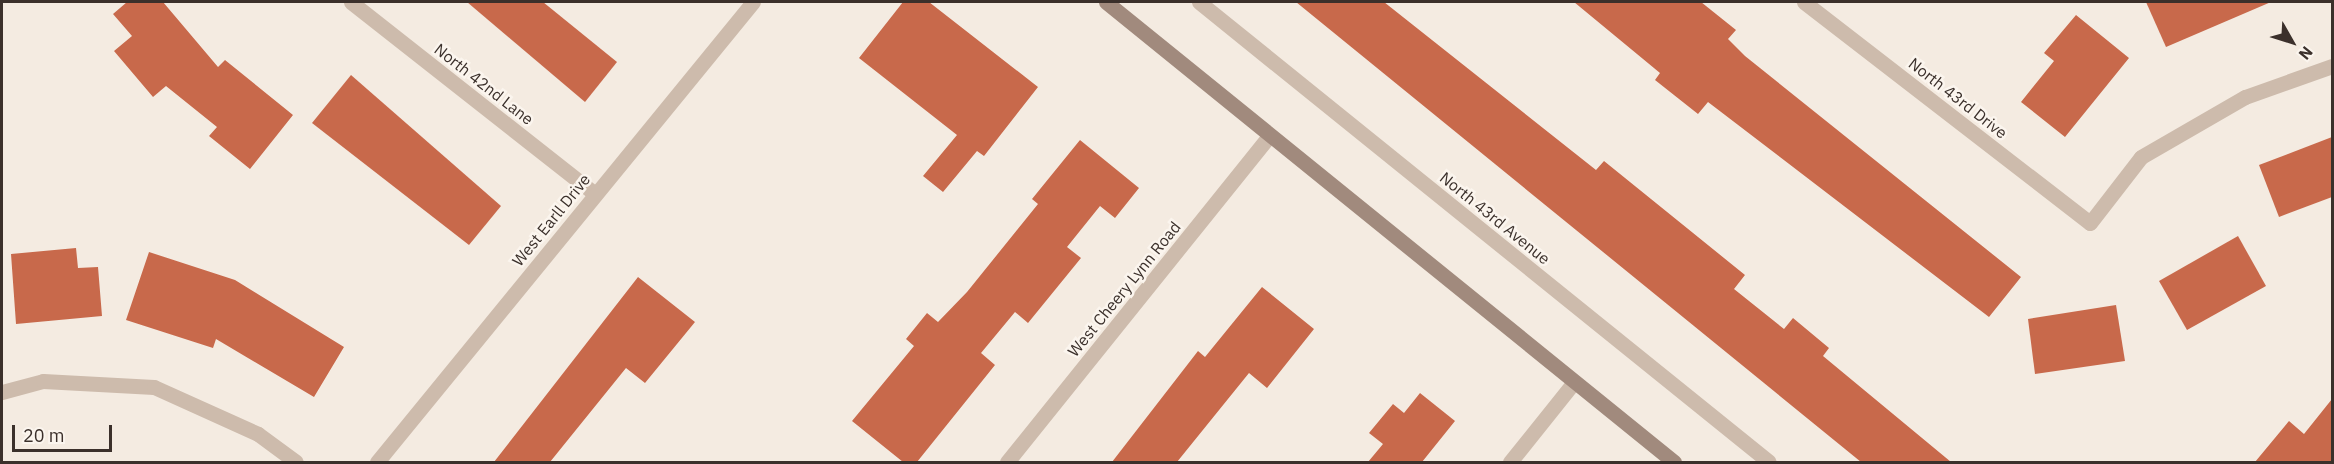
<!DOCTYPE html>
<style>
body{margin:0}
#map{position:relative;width:2334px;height:464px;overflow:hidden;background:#f4ebe1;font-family:"IBM Plex Sans",sans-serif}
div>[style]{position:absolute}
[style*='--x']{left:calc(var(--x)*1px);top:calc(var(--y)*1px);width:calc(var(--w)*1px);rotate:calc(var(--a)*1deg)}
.building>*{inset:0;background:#c8694b}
.minor>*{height:15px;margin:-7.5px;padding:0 7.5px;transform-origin:7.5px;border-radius:7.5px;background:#cdbbac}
.secondary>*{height:15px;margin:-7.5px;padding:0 7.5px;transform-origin:7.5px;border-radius:7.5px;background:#a18a7d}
span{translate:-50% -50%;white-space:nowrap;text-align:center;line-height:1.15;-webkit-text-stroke:5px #fbf5ee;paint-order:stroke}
.street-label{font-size:16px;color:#3b302b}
.frame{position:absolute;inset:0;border:3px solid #3b302b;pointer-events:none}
.north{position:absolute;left:2262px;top:12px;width:60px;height:60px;-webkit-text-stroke:4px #fbf5ee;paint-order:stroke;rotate:129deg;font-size:16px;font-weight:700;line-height:24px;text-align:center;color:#3b302b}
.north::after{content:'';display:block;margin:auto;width:21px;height:27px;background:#3b302b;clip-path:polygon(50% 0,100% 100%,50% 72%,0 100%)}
.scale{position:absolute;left:12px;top:425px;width:100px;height:27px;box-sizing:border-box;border:3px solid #3b302b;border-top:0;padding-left:8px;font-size:18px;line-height:21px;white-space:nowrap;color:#3b302b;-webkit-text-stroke:4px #fbf5ee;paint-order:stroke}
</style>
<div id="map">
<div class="building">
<div style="clip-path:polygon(127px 2px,163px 2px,218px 67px,225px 60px,293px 115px,250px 169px,209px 136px,217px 127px,166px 86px,153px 97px,114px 51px,132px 36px,113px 14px)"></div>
<div style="clip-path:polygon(467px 2px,543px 2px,617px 62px,585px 102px)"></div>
<div style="clip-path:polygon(903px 2px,929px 2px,1038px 87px,984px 156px,977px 151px,943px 192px,923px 176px,957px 135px,859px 58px)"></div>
<div style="clip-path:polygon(1296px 2px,1384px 2px,1596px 170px,1604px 161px,1745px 275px,1734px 289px,1784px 329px,1793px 318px,1829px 348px,1823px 356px,1951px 462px,1861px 462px)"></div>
<div style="clip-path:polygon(1574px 2px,1701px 2px,1736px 30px,1728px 39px,1745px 56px,2021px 277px,1989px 317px,1708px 102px,1698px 114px,1655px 80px,1660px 73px)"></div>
<div style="clip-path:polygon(2146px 2px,2271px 2px,2166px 47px)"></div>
<div style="clip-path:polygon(2076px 15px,2129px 58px,2065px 137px,2021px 102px,2054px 61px,2044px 53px)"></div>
<div style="clip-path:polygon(351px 75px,501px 206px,469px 245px,312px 123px)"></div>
<div style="clip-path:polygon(2332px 137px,2332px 197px,2279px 217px,2259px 165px)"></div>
<div style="clip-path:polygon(1080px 140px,1139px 188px,1115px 218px,1100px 206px,1067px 247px,1081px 258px,1028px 323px,1015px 312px,981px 353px,995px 365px,917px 462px,903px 462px,852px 421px,914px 346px,906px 339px,927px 313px,938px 322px,967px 292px,1038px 204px,1032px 199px)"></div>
<div style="clip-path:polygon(2238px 236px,2266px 286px,2187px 330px,2159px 281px)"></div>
<div style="clip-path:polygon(76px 248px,78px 268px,98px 267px,102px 316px,16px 324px,11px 254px)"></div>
<div style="clip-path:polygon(149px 252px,235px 280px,344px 347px,314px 397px,216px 339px,213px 348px,126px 320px)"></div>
<div style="clip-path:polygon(638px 277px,695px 322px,645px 383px,626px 368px,550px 462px,494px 462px)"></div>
<div style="clip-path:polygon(1262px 287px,1314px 329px,1267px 388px,1249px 373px,1177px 462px,1112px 462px,1198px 351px,1205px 357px)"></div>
<div style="clip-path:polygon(2116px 305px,2125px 361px,2035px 374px,2028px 319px)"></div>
<div style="clip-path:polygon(1420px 393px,1455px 421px,1422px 462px,1368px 462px,1383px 444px,1369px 433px,1393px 404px,1404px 413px)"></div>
<div style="clip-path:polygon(2332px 399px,2332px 462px,2255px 462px,2289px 421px,2304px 434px)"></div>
</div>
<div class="minor">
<div style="--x:351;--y:2;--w:310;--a:38.2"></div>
<div style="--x:1199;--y:2;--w:732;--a:38.9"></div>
<div style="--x:1804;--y:2;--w:361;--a:37.7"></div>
<div style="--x:2090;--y:223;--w:83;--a:-52.3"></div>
<div style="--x:2141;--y:157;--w:120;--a:-30"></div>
<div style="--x:2245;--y:97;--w:92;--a:-19.6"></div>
<div style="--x:2;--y:392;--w:42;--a:-15"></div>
<div style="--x:43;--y:381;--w:111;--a:3.1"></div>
<div style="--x:154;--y:387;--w:114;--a:24.3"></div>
<div style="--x:258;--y:434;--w:47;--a:36.4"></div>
<div style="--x:377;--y:462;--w:594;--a:-50.74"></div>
<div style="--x:1007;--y:462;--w:418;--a:-51.2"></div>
<div style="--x:1510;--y:462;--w:102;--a:-51.3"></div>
</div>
<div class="secondary">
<div style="--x:1106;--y:2;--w:731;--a:39"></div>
</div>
<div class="street-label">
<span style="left:484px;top:84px;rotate:38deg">North 42nd Lane</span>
<span style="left:1958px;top:98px;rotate:38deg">North 43rd Drive</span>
<span style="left:1495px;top:218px;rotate:39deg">North 43rd Avenue</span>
<span style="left:551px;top:220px;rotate:-51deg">West Earll Drive</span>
<span style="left:1124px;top:289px;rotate:-51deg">West Cheery Lynn Road</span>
</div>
<div class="frame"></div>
<div class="north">N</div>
<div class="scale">20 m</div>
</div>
